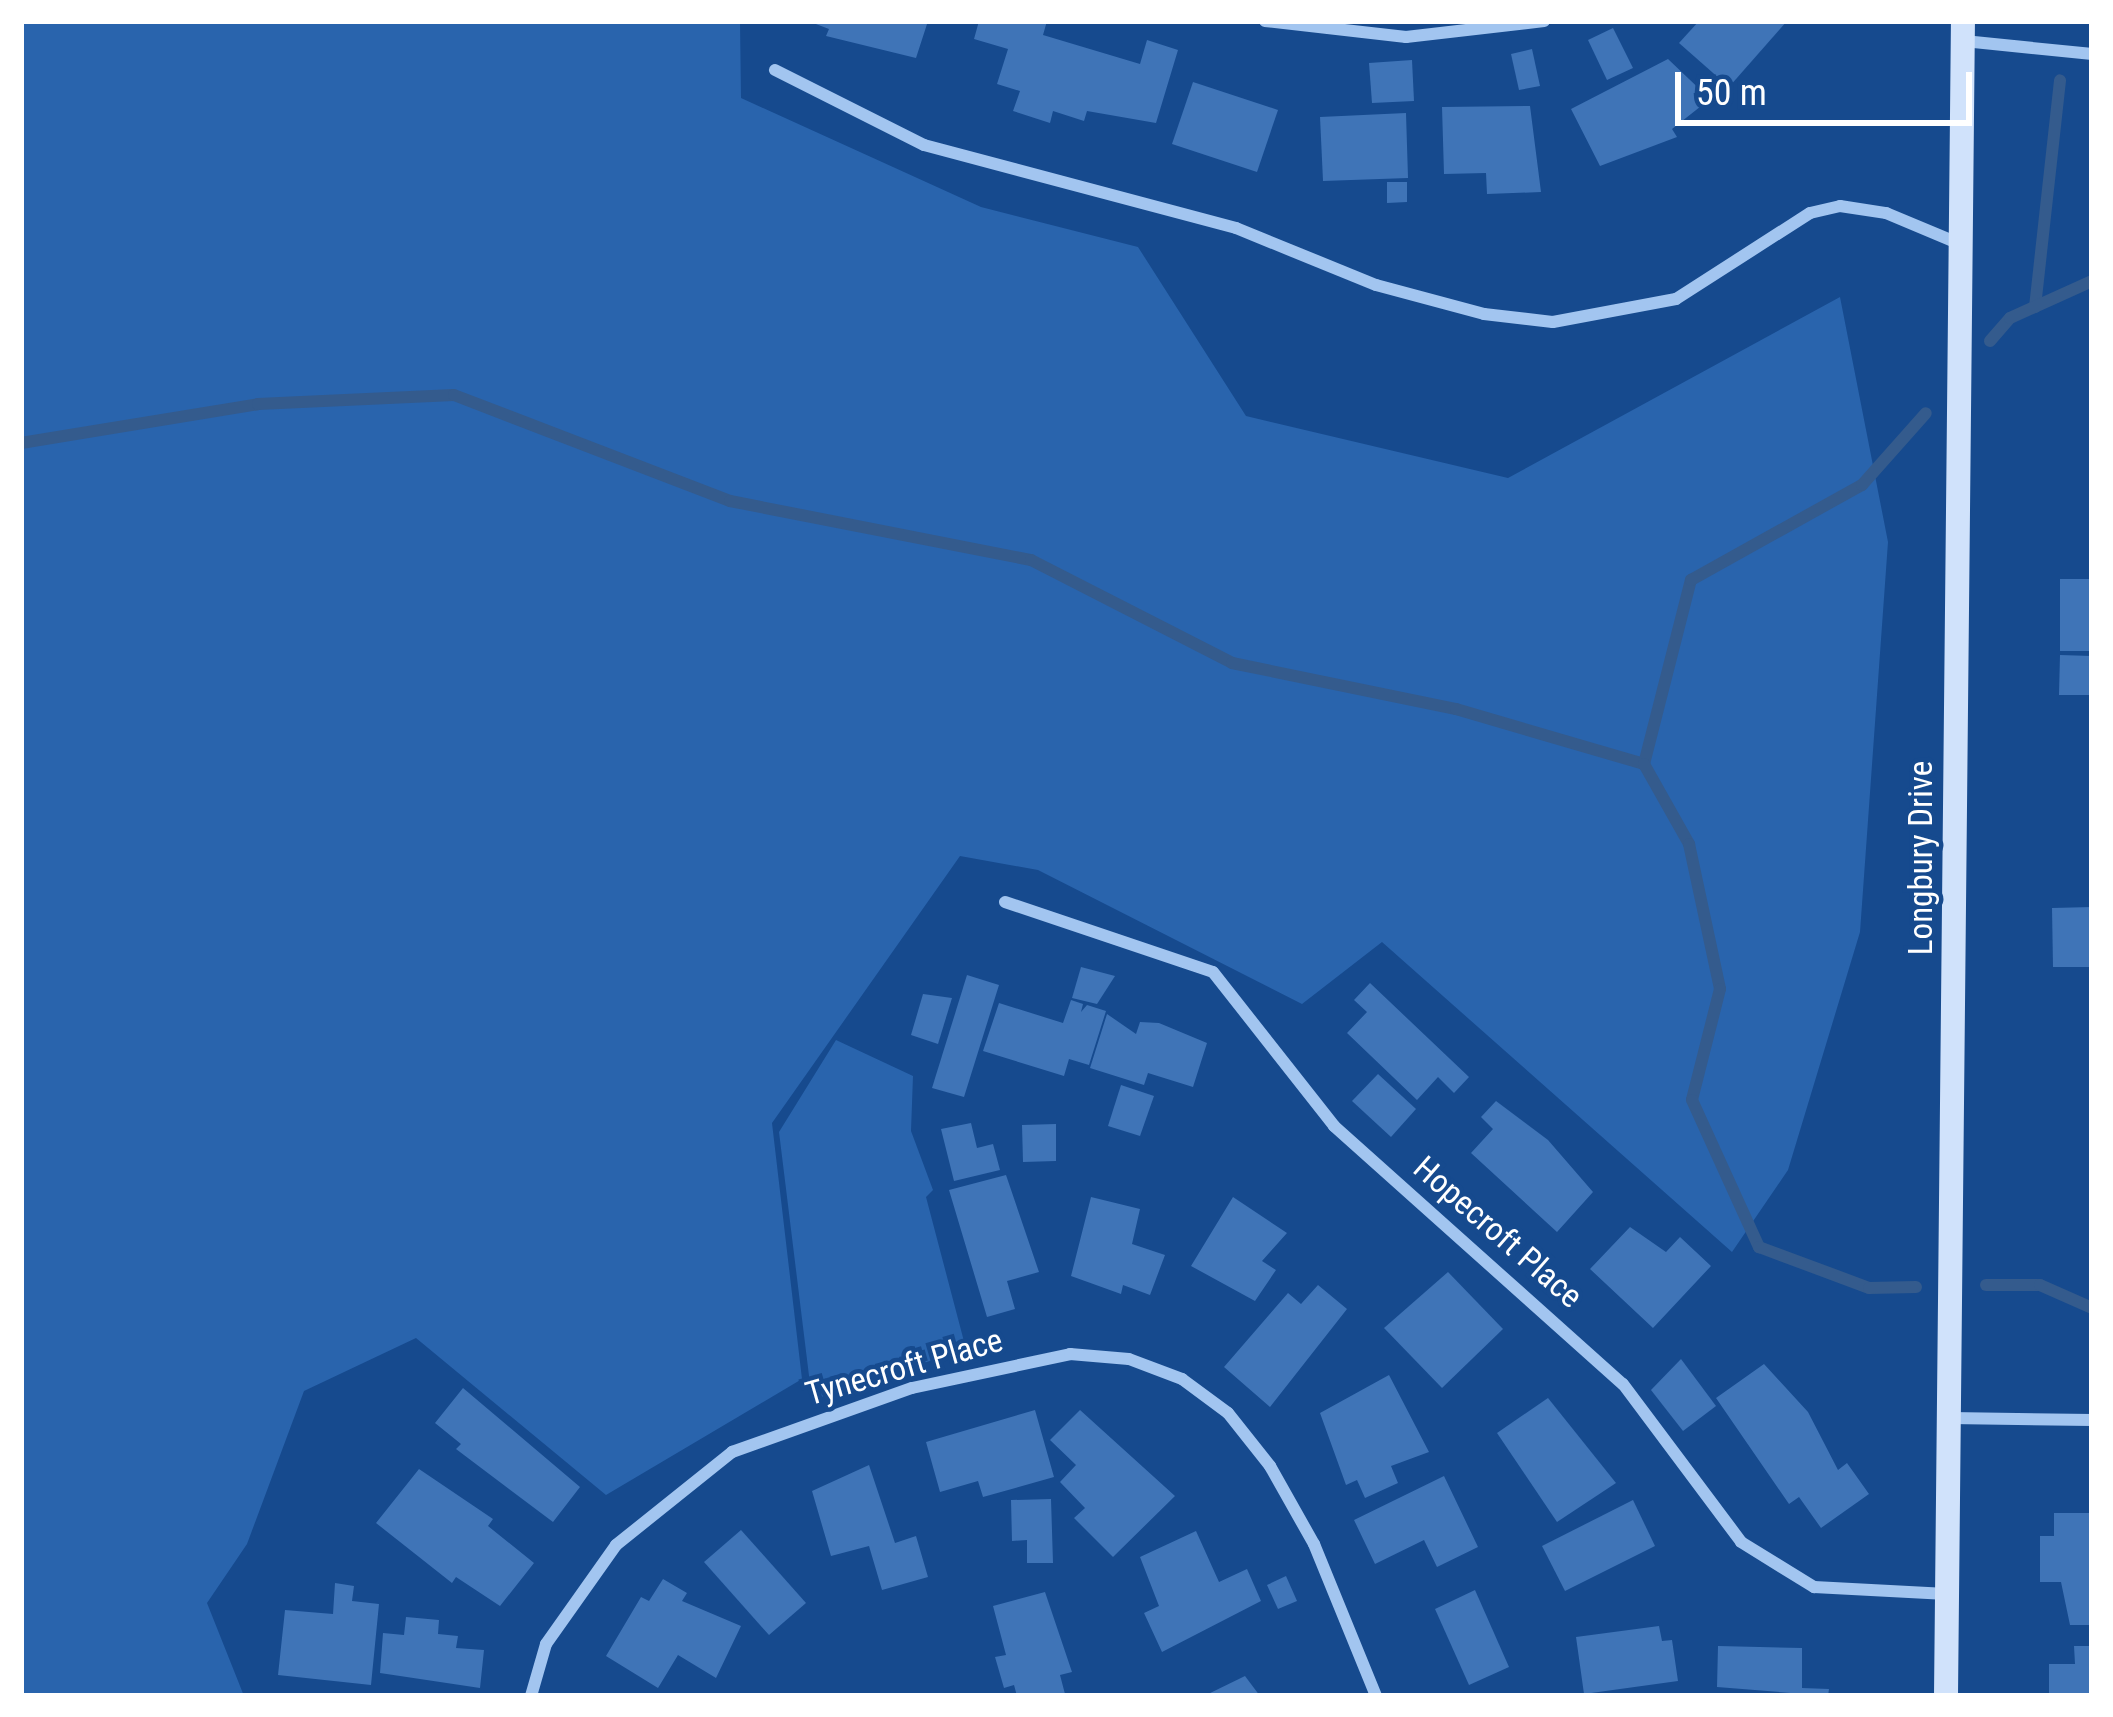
<!DOCTYPE html>
<style>
body{margin:0}
#map{position:relative;width:2113px;height:1717px;overflow:hidden;background:#164a8e;font-family:"Roboto Condensed",sans-serif}
div>[style]{position:absolute}
[style*='--x']{left:calc(var(--x)*1px);top:calc(var(--y)*1px);width:calc(var(--w)*1px);rotate:calc(var(--a)*1deg)}
.green>*{inset:0;background:#2964ad}
.stream>*{height:12px;margin:-6px;padding:0 6px;transform-origin:6px;border-radius:6px;background:#345b8d}
.building>*{inset:0;background:#3f74b7}
.street>*{height:12px;margin:-6px;padding:0 6px;transform-origin:6px;border-radius:6px;background:#a2c5f0}
.secondary>*{height:24px;margin:-12px;padding:0 12px;transform-origin:12px;border-radius:12px;background:#d0e2fb}
span{translate:-50% -50%;white-space:nowrap;text-align:center;line-height:1.15;-webkit-text-stroke:9px #164a8e;paint-order:stroke}
.street-label{font-size:33px;color:#fff}
.frame{position:absolute;inset:0;border:24px solid #fff;pointer-events:none}
.scale{position:absolute;left:1675px;top:72px;width:297px;height:54px;box-sizing:border-box;border:6px solid #fff;border-top:0;padding-left:15px;font-size:36px;line-height:42px;white-space:nowrap;color:#fff;-webkit-text-stroke:9px #164a8e;paint-order:stroke}
</style>
<div id="map">
<div class="green">
<div style="clip-path:polygon(21px 21px,740px 21px,741px 98px,981px 207px,1138px 247px,1246px 416px,1508px 478px,1840px 297px,1888px 542px,1860px 932px,1788px 1170px,1732px 1252px,1382px 942px,1302px 1004px,1038px 870px,960px 856px,772px 1123px,802px 1379px,606px 1495px,416px 1338px,304px 1391px,247px 1544px,207px 1603px,244px 1696px,21px 1696px)"></div>
<div style="clip-path:polygon(836px 1040px,913px 1076px,911px 1131px,933px 1190px,926px 1197px,966px 1349px,812px 1400px,779px 1132px)"></div>
</div>
<div class="stream">
<div style="--x:2035;--y:307;--w:228;--a:-83.7"></div>
<div style="--x:1990;--y:341;--w:30;--a:-49"></div>
<div style="--x:2010;--y:318;--w:90;--a:-24.3"></div>
<div style="--x:21;--y:443;--w:240;--a:-9.3"></div>
<div style="--x:258;--y:404;--w:196;--a:-2.6"></div>
<div style="--x:454;--y:395;--w:296;--a:21"></div>
<div style="--x:730;--y:501;--w:307;--a:11.1"></div>
<div style="--x:1031;--y:560;--w:226;--a:27.1"></div>
<div style="--x:1232;--y:663;--w:229;--a:11.6"></div>
<div style="--x:1456;--y:709;--w:196;--a:16.3"></div>
<div style="--x:1644;--y:764;--w:190;--a:-75.7"></div>
<div style="--x:1691;--y:580;--w:196;--a:-29.1"></div>
<div style="--x:1862;--y:485;--w:96;--a:-48.4"></div>
<div style="--x:1644;--y:764;--w:92;--a:60.6"></div>
<div style="--x:1689;--y:844;--w:148;--a:77.9"></div>
<div style="--x:1720;--y:989;--w:114;--a:104.2"></div>
<div style="--x:1692;--y:1100;--w:162;--a:65.5"></div>
<div style="--x:1759;--y:1247;--w:117;--a:20.4"></div>
<div style="--x:1869;--y:1288;--w:47;--a:-1.2"></div>
<div style="--x:1986;--y:1285;--w:54;--a:0"></div>
<div style="--x:2040;--y:1285;--w:57;--a:23.9"></div>
</div>
<div class="building">
<div style="clip-path:polygon(808px 21px,928px 21px,916px 58px,826px 36px,829px 29px)"></div>
<div style="clip-path:polygon(979px 21px,1047px 21px,1043px 35px,1140px 64px,1147px 40px,1178px 50px,1156px 123px,1087px 111px,1084px 121px,1053px 111px,1050px 123px,1013px 111px,1020px 91px,997px 84px,1008px 49px,974px 39px)"></div>
<div style="clip-path:polygon(1699px 21px,1787px 21px,1729px 87px,1679px 43px)"></div>
<div style="clip-path:polygon(1613px 28px,1633px 68px,1607px 80px,1588px 40px)"></div>
<div style="clip-path:polygon(1532px 49px,1540px 86px,1519px 90px,1511px 54px)"></div>
<div style="clip-path:polygon(1668px 59px,1710px 99px,1672px 129px,1677px 137px,1600px 166px,1571px 109px)"></div>
<div style="clip-path:polygon(1412px 60px,1414px 101px,1372px 103px,1369px 63px)"></div>
<div style="clip-path:polygon(1193px 82px,1278px 110px,1257px 172px,1172px 144px)"></div>
<div style="clip-path:polygon(1530px 106px,1541px 192px,1487px 194px,1486px 173px,1444px 174px,1442px 107px)"></div>
<div style="clip-path:polygon(1406px 113px,1408px 178px,1323px 181px,1320px 117px)"></div>
<div style="clip-path:polygon(1387px 182px,1407px 182px,1407px 202px,1387px 203px)"></div>
<div style="clip-path:polygon(2060px 579px,2092px 579px,2092px 651px,2060px 651px)"></div>
<div style="clip-path:polygon(2060px 655px,2092px 656px,2092px 695px,2059px 695px)"></div>
<div style="clip-path:polygon(2092px 907px,2092px 967px,2053px 967px,2052px 908px)"></div>
<div style="clip-path:polygon(1081px 967px,1115px 976px,1097px 1004px,1072px 998px)"></div>
<div style="clip-path:polygon(967px 975px,999px 985px,964px 1097px,932px 1088px)"></div>
<div style="clip-path:polygon(1370px 983px,1469px 1077px,1454px 1093px,1438px 1077px,1417px 1100px,1347px 1033px,1367px 1012px,1354px 1000px)"></div>
<div style="clip-path:polygon(923px 994px,952px 998px,938px 1044px,911px 1035px)"></div>
<div style="clip-path:polygon(1071px 1000px,1083px 1004px,1081px 1012px,1087px 1005px,1106px 1011px,1089px 1065px,1069px 1059px,1064px 1076px,983px 1051px,999px 1003px,1063px 1023px)"></div>
<div style="clip-path:polygon(1107px 1014px,1136px 1034px,1140px 1022px,1159px 1023px,1207px 1043px,1193px 1087px,1148px 1073px,1144px 1085px,1090px 1068px)"></div>
<div style="clip-path:polygon(1378px 1074px,1416px 1109px,1391px 1137px,1352px 1101px)"></div>
<div style="clip-path:polygon(1121px 1085px,1154px 1096px,1140px 1136px,1108px 1126px)"></div>
<div style="clip-path:polygon(1496px 1101px,1548px 1140px,1593px 1192px,1557px 1232px,1471px 1153px,1493px 1129px,1481px 1117px)"></div>
<div style="clip-path:polygon(971px 1123px,977px 1148px,993px 1144px,1000px 1170px,954px 1181px,941px 1129px)"></div>
<div style="clip-path:polygon(1056px 1124px,1056px 1161px,1023px 1162px,1022px 1125px)"></div>
<div style="clip-path:polygon(1006px 1175px,1039px 1272px,1007px 1281px,1015px 1309px,987px 1317px,949px 1190px)"></div>
<div style="clip-path:polygon(1091px 1197px,1140px 1209px,1132px 1244px,1165px 1255px,1150px 1295px,1123px 1285px,1121px 1294px,1071px 1276px)"></div>
<div style="clip-path:polygon(1233px 1197px,1287px 1233px,1262px 1261px,1276px 1270px,1255px 1301px,1191px 1266px)"></div>
<div style="clip-path:polygon(1630px 1227px,1666px 1252px,1680px 1237px,1711px 1266px,1653px 1328px,1590px 1269px)"></div>
<div style="clip-path:polygon(1448px 1272px,1503px 1329px,1442px 1388px,1384px 1328px)"></div>
<div style="clip-path:polygon(1318px 1285px,1347px 1309px,1270px 1407px,1224px 1367px,1288px 1293px,1301px 1304px)"></div>
<div style="clip-path:polygon(1681px 1359px,1716px 1406px,1683px 1431px,1651px 1390px)"></div>
<div style="clip-path:polygon(1764px 1364px,1808px 1412px,1838px 1470px,1847px 1463px,1869px 1494px,1821px 1528px,1799px 1497px,1789px 1504px,1716px 1398px)"></div>
<div style="clip-path:polygon(1389px 1375px,1429px 1452px,1391px 1466px,1398px 1483px,1365px 1498px,1357px 1480px,1346px 1485px,1320px 1413px)"></div>
<div style="clip-path:polygon(463px 1388px,580px 1487px,553px 1522px,456px 1449px,461px 1444px,435px 1423px)"></div>
<div style="clip-path:polygon(1548px 1398px,1616px 1483px,1557px 1522px,1497px 1433px)"></div>
<div style="clip-path:polygon(1035px 1410px,1054px 1477px,983px 1497px,978px 1481px,940px 1492px,926px 1442px)"></div>
<div style="clip-path:polygon(1080px 1410px,1175px 1496px,1113px 1557px,1074px 1518px,1085px 1508px,1060px 1482px,1076px 1465px,1050px 1440px)"></div>
<div style="clip-path:polygon(869px 1465px,895px 1543px,916px 1536px,928px 1577px,882px 1590px,869px 1546px,831px 1556px,812px 1491px)"></div>
<div style="clip-path:polygon(419px 1469px,493px 1519px,488px 1526px,534px 1563px,500px 1606px,456px 1577px,452px 1583px,376px 1523px)"></div>
<div style="clip-path:polygon(1444px 1476px,1478px 1547px,1437px 1567px,1424px 1540px,1375px 1564px,1354px 1520px)"></div>
<div style="clip-path:polygon(1051px 1499px,1053px 1563px,1027px 1563px,1027px 1540px,1012px 1541px,1011px 1500px)"></div>
<div style="clip-path:polygon(1633px 1500px,1655px 1546px,1565px 1591px,1542px 1546px)"></div>
<div style="clip-path:polygon(2054px 1513px,2092px 1513px,2092px 1625px,2070px 1625px,2061px 1582px,2040px 1582px,2040px 1536px,2054px 1536px)"></div>
<div style="clip-path:polygon(741px 1530px,806px 1603px,769px 1635px,704px 1562px)"></div>
<div style="clip-path:polygon(1196px 1531px,1219px 1582px,1247px 1569px,1261px 1601px,1162px 1652px,1144px 1613px,1159px 1606px,1140px 1557px)"></div>
<div style="clip-path:polygon(1286px 1576px,1297px 1601px,1278px 1609px,1267px 1585px)"></div>
<div style="clip-path:polygon(663px 1579px,687px 1593px,682px 1601px,741px 1626px,716px 1678px,678px 1655px,658px 1688px,606px 1656px,641px 1597px,649px 1601px)"></div>
<div style="clip-path:polygon(335px 1583px,354px 1586px,352px 1601px,379px 1604px,371px 1685px,278px 1675px,285px 1610px,333px 1614px)"></div>
<div style="clip-path:polygon(1475px 1590px,1509px 1667px,1469px 1685px,1435px 1609px)"></div>
<div style="clip-path:polygon(1045px 1592px,1072px 1672px,1060px 1675px,1065px 1694px,1017px 1696px,1014px 1685px,1004px 1688px,995px 1657px,1006px 1655px,993px 1606px)"></div>
<div style="clip-path:polygon(406px 1617px,439px 1620px,438px 1634px,458px 1636px,456px 1648px,484px 1650px,480px 1688px,380px 1673px,383px 1633px,404px 1635px)"></div>
<div style="clip-path:polygon(1659px 1626px,1662px 1641px,1672px 1640px,1678px 1681px,1584px 1694px,1576px 1637px)"></div>
<div style="clip-path:polygon(1718px 1646px,1802px 1648px,1802px 1688px,1829px 1689px,1828px 1696px,1717px 1687px)"></div>
<div style="clip-path:polygon(2074px 1646px,2092px 1646px,2092px 1696px,2049px 1696px,2049px 1664px,2075px 1664px)"></div>
<div style="clip-path:polygon(1245px 1676px,1260px 1696px,1204px 1696px)"></div>
</div>
<div class="street">
<div style="--x:1265;--y:21;--w:142;--a:6.5"></div>
<div style="--x:1406;--y:37;--w:139;--a:-6.6"></div>
<div style="--x:1964;--y:41;--w:129;--a:5.8"></div>
<div style="--x:775;--y:70;--w:167;--a:26.7"></div>
<div style="--x:924;--y:145;--w:323;--a:14.9"></div>
<div style="--x:1236;--y:228;--w:151;--a:22.2"></div>
<div style="--x:1376;--y:285;--w:112;--a:15"></div>
<div style="--x:1484;--y:314;--w:69;--a:6.6"></div>
<div style="--x:1553;--y:322;--w:125;--a:-10.6"></div>
<div style="--x:1676;--y:299;--w:159;--a:-32.7"></div>
<div style="--x:1810;--y:213;--w:31;--a:-13"></div>
<div style="--x:1840;--y:206;--w:47;--a:8.7"></div>
<div style="--x:1886;--y:213;--w:80;--a:22.7"></div>
<div style="--x:1005;--y:902;--w:219;--a:18.6"></div>
<div style="--x:1213;--y:972;--w:196;--a:51.8"></div>
<div style="--x:1334;--y:1126;--w:387;--a:41.8"></div>
<div style="--x:1623;--y:1384;--w:197;--a:53.2"></div>
<div style="--x:1741;--y:1542;--w:86;--a:31.7"></div>
<div style="--x:1814;--y:1587;--w:133;--a:3"></div>
<div style="--x:1950;--y:1418;--w:142;--a:0.8"></div>
<div style="--x:531;--y:1696;--w:54;--a:-73.9"></div>
<div style="--x:546;--y:1644;--w:121;--a:-54.7"></div>
<div style="--x:616;--y:1545;--w:149;--a:-38.7"></div>
<div style="--x:732;--y:1452;--w:191;--a:-19.6"></div>
<div style="--x:912;--y:1388;--w:162;--a:-12.1"></div>
<div style="--x:1070;--y:1354;--w:59;--a:4.8"></div>
<div style="--x:1129;--y:1359;--w:57;--a:20.7"></div>
<div style="--x:1182;--y:1379;--w:57;--a:36.5"></div>
<div style="--x:1228;--y:1413;--w:68;--a:51.6"></div>
<div style="--x:1270;--y:1466;--w:90;--a:60.6"></div>
<div style="--x:1314;--y:1544;--w:164;--a:67.8"></div>
</div>
<div class="secondary">
<div style="--x:1946;--y:1696;--w:1675;--a:-89.42"></div>
</div>
<div class="street-label">
<span style="left:1921px;top:858px;rotate:-90deg">Longbury Drive</span>
<span style="left:1498px;top:1232px;rotate:41deg">Hopecroft Place</span>
<span style="left:904px;top:1367px;rotate:-16deg">Tynecroft Place</span>
</div>
<div class="frame"></div>
<div class="scale">50 m</div>
</div>
